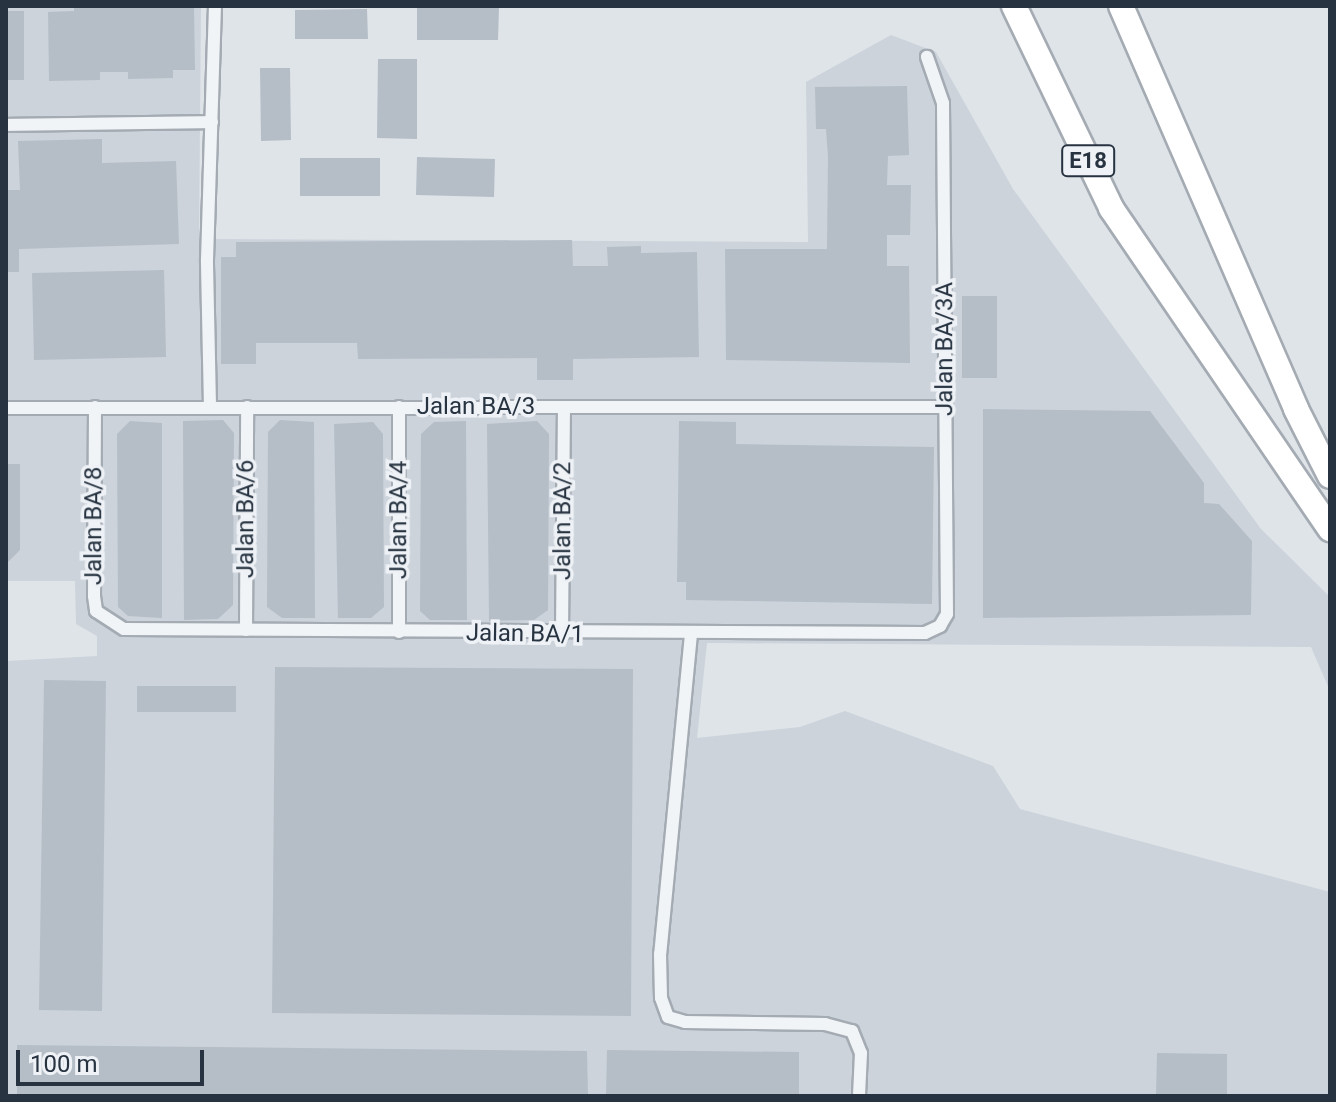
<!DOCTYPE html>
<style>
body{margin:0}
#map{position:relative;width:1336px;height:1102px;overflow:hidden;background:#dfe4e9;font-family:Roboto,sans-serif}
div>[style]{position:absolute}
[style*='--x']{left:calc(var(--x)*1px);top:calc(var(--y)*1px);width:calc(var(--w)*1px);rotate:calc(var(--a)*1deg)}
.built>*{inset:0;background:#ccd3db}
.building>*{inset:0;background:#b5bdc6}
.roads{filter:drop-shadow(2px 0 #a4abb3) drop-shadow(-2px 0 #a4abb3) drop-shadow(0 2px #a4abb3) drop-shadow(0 -2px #a4abb3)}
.minor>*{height:12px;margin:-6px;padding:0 6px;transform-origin:6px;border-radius:6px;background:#f1f4f7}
.motorway>*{height:24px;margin:-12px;padding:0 12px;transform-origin:12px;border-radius:12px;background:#fff}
span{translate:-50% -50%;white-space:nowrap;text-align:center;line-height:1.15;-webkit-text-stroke:7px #eef2f6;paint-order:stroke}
.shield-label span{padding:2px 6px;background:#eef2f6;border:2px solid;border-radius:6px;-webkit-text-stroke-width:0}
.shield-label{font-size:22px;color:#273341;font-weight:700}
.street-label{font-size:24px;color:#273341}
.frame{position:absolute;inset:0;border:8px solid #273341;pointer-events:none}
.scale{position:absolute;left:16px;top:1050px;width:188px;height:36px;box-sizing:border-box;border:4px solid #273341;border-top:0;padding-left:10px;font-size:24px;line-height:28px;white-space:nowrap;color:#273341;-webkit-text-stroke:6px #eef2f6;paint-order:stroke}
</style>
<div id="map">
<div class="built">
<div style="clip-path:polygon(6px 6px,201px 6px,199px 239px,808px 242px,806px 82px,891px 35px,936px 52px,1013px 189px,1261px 529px,1330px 597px,1330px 691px,1311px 647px,707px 643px,697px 738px,800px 727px,845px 711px,993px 766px,1020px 809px,1330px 892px,1330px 1096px,6px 1096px,6px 661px,97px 656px,97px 636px,76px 624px,75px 581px,6px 581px)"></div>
</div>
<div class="building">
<div style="clip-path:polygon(74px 6px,194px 6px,195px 70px,173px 70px,173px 78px,128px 79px,128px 72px,100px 72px,100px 80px,49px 81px,48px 12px,74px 11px)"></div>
<div style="clip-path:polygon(417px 6px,499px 6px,498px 40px,417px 40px)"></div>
<div style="clip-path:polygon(367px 9px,368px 39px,295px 39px,295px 10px)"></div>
<div style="clip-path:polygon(6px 11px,24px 11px,24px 80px,6px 80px)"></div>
<div style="clip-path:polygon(378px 59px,417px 59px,417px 139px,377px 138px)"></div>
<div style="clip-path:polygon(260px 68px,290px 68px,291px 140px,261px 141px)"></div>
<div style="clip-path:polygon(907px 86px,909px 155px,888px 156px,887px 185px,911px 185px,910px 235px,887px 235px,887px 266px,909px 266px,910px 363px,726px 360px,725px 249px,827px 249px,828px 157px,826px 129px,816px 129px,815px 87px)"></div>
<div style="clip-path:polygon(102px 139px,102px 163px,176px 161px,179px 244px,19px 249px,19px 272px,6px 272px,6px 190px,20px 190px,18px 141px)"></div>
<div style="clip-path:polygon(417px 157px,495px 159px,494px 197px,416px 195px)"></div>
<div style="clip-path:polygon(300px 158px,380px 158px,380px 196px,300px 196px)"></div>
<div style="clip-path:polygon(572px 240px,573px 266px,608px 266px,607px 247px,641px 246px,641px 253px,697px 252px,699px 357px,573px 359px,573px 380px,537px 380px,537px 358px,358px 359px,357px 343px,256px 343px,256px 364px,221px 364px,221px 257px,236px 257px,236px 242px)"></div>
<div style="clip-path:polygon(164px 270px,166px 357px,34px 360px,32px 273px)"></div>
<div style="clip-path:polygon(962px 296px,997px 296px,997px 378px,962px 378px)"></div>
<div style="clip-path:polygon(983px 409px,1150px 411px,1204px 483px,1204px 503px,1219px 504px,1252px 541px,1251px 615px,983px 618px)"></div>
<div style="clip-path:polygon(223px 420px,234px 433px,233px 605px,218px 619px,184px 620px,183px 421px)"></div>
<div style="clip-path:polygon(280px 420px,314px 422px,315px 618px,282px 618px,267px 607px,268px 432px)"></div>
<div style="clip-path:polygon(130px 421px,162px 423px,162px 618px,128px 616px,118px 607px,117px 434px)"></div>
<div style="clip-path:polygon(466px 421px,467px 620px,430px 620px,420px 611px,421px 434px,434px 422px)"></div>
<div style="clip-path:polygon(537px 421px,549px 434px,548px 610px,534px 620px,489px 621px,487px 424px)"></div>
<div style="clip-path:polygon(679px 421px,736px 422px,736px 444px,934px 447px,932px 604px,686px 600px,686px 582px,677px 582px)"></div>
<div style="clip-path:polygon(373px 422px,383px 434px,384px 607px,371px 618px,338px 618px,334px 424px)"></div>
<div style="clip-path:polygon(6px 464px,20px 464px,20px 550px,6px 564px)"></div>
<div style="clip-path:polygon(275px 667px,633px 669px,631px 1016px,272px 1013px)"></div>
<div style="clip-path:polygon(44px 680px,106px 681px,102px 1011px,39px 1010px)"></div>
<div style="clip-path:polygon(137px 686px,236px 686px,236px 712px,137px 712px)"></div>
<div style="clip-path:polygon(17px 1045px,587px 1051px,588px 1096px,17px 1096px)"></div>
<div style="clip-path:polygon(607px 1050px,799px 1052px,799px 1096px,606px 1096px)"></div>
<div style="clip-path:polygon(1157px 1053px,1227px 1054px,1227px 1096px,1156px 1096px)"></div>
</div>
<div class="roads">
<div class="minor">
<div style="--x:6;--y:125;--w:206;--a:-0.8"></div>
<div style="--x:95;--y:407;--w:189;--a:90.3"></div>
<div style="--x:94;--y:596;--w:15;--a:82"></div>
<div style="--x:96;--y:611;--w:33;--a:33"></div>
<div style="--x:124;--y:629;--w:801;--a:0.29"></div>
<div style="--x:925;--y:633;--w:17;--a:-25"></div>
<div style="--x:940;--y:626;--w:14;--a:-60"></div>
<div style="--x:947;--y:614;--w:511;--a:-90.45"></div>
<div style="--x:943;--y:103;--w:49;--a:-109.2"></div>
<div style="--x:210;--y:407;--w:147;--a:-91.2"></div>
<div style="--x:207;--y:260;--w:254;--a:-88.2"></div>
<div style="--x:6;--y:408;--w:939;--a:-0.06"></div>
<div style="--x:246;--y:630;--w:223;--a:-89.7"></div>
<div style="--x:399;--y:632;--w:225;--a:-90"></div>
<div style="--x:562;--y:634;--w:227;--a:-89.5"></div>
<div style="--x:691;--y:634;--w:321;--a:95.5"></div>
<div style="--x:660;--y:954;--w:44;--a:88.7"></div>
<div style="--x:661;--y:998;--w:20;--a:70"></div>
<div style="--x:668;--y:1017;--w:18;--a:16"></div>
<div style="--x:685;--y:1022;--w:140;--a:0.8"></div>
<div style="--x:825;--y:1024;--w:28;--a:15"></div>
<div style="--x:852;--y:1031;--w:24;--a:68"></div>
<div style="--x:861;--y:1053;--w:43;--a:92.7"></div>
</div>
<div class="motorway">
<div style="--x:1014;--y:6;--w:224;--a:64.3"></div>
<div style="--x:1111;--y:208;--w:389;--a:55.7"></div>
<div style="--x:1121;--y:6;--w:439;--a:66.5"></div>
<div style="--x:1296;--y:409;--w:75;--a:63.1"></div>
</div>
</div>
<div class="shield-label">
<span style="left:1088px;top:161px">E18</span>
</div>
<div class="street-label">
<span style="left:945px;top:349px;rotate:-90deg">Jalan BA/3A</span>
<span style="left:476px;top:407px">Jalan BA/3</span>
<span style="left:246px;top:519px;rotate:-90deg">Jalan BA/6</span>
<span style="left:399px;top:520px;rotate:-90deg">Jalan BA/4</span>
<span style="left:563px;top:521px;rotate:-90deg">Jalan BA/2</span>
<span style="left:94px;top:526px;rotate:-90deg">Jalan BA/8</span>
<span style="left:525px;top:634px;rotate:1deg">Jalan BA/1</span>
</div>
<div class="frame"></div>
<div class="scale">100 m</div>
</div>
